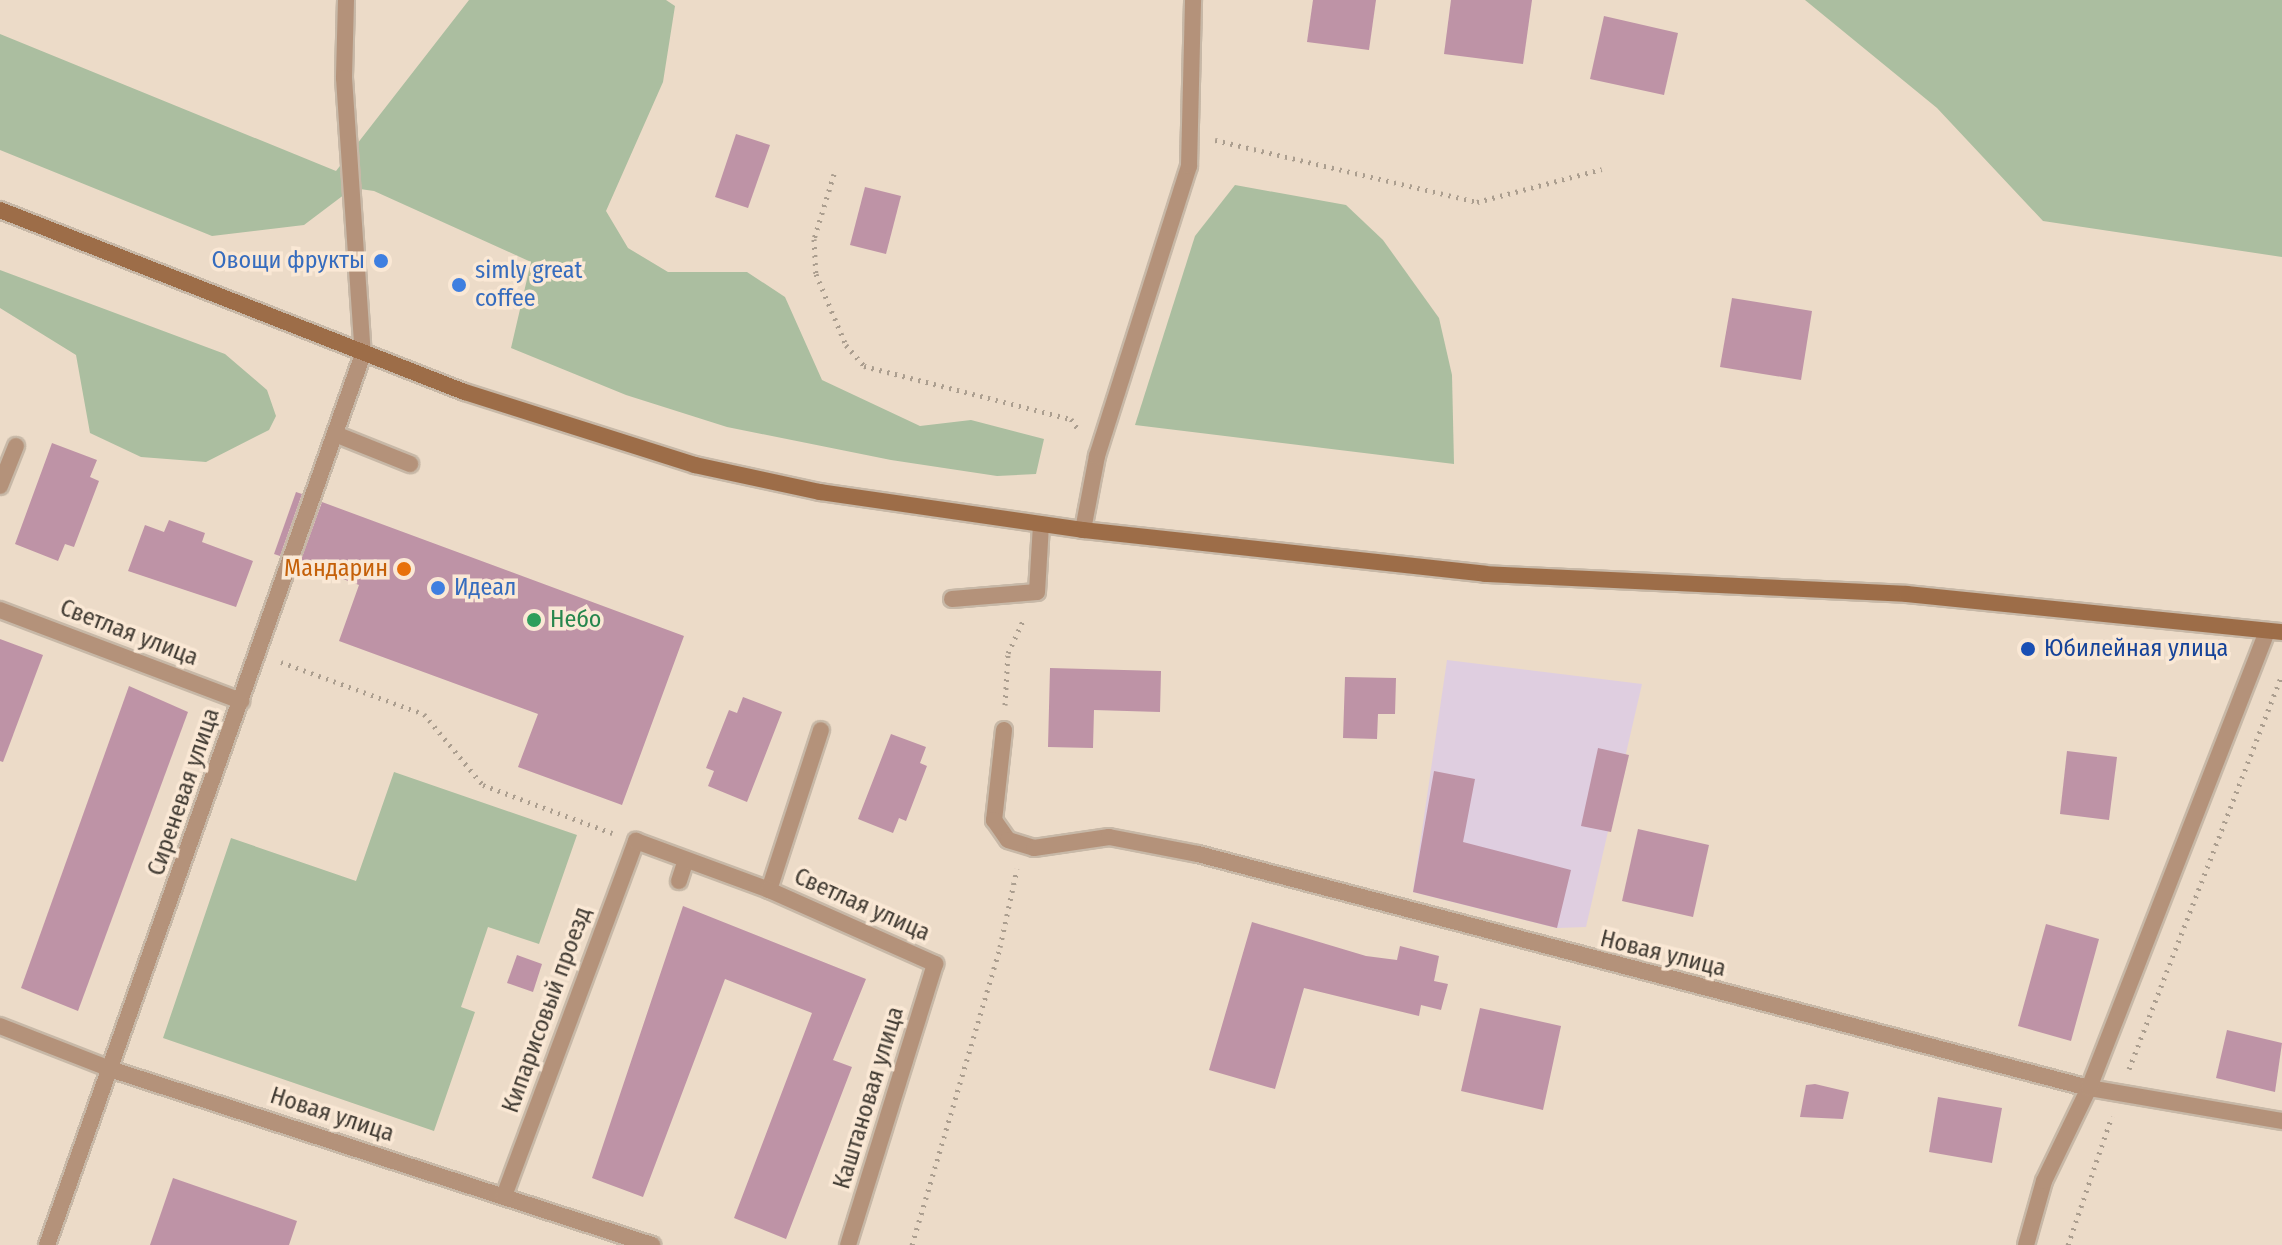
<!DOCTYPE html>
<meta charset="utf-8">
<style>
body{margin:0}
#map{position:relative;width:2282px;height:1245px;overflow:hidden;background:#ecdbc8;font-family:"Fira Sans Condensed",sans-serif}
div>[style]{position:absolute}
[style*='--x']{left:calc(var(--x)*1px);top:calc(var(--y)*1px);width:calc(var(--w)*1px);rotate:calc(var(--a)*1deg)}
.industrial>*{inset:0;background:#dfcee0}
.green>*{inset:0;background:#abbea0}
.building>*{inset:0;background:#be93a6}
.path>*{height:5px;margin-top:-2.5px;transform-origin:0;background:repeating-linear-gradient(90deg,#ab9e8f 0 2px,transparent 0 8px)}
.roads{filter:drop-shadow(2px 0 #c7b8a7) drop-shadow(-2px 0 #c7b8a7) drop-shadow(0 2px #c7b8a7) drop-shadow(0 -2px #c7b8a7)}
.lane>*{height:16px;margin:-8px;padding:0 8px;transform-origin:8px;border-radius:8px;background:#b4927a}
.street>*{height:16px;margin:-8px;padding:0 8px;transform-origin:8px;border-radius:8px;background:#b4927a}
.secondary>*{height:16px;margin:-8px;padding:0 8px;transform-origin:8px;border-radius:8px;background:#9d6d48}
.dots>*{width:22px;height:22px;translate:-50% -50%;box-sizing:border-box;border:4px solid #fae8d5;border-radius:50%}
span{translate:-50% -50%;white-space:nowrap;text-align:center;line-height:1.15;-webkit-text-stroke:7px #fae8d5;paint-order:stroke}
.shop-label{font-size:24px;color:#366cbe}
.right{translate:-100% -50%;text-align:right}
.left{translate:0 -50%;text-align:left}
.food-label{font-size:24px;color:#c56008}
.leisure-label{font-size:24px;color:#27864d}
.street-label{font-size:24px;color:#423c34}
.transit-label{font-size:24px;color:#164399}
</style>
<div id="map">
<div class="industrial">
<div style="clip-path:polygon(1447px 660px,1642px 684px,1586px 927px,1557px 928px,1413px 892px)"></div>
</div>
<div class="green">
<div style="clip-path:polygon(469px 0,666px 0,675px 6px,663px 82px,606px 211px,628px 248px,668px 272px,747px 272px,785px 297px,822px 380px,920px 426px,971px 420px,1044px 439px,1036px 474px,997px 476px,891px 460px,727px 427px,626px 395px,511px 348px,531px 262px,374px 191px,353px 188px,304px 225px,212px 236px,0 150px,0 34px,336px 171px)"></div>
<div style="clip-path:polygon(1805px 0,2282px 0,2282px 257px,2043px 221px,1937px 108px)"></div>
<div style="clip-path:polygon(1235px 185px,1346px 205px,1383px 240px,1439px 318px,1452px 375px,1454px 464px,1135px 425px,1195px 236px)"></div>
<div style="clip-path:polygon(0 270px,225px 354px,267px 390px,276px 416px,269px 430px,206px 462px,141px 457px,90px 433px,76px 355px,0 308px)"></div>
<div style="clip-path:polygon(394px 772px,577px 835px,539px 944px,488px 927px,461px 1007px,475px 1012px,434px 1131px,163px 1038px,231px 838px,356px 881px)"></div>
</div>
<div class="building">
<div style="clip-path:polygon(1313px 0,1376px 0,1369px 50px,1307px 42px)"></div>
<div style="clip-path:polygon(1451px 0,1532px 0,1523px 64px,1444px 54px)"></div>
<div style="clip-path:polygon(1604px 16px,1678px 33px,1664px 95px,1590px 79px)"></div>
<div style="clip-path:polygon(736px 134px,770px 145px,748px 208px,715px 197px)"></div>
<div style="clip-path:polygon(865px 187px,901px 196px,886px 254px,850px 245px)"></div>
<div style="clip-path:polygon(1732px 298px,1812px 311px,1801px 380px,1720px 367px)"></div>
<div style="clip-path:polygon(52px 443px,97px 460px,90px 477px,99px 481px,74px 547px,65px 544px,58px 561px,15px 544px)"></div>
<div style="clip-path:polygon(296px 492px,302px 494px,280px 556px,274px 554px)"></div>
<div style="clip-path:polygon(322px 502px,684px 636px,622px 805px,518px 767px,538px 714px,339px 641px,359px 585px,300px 563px)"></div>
<div style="clip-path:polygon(169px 520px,205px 533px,202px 542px,253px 561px,236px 607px,128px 571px,145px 525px,164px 532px)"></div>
<div style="clip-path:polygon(0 639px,43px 655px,3px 762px,0 761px)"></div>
<div style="clip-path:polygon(1050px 668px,1161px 671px,1160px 712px,1094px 710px,1093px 748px,1048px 747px)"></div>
<div style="clip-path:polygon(1345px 677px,1396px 678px,1395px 714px,1378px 714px,1377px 739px,1343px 738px)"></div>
<div style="clip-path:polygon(129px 686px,188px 712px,78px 1011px,21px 988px)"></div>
<div style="clip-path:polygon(743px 697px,782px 712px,747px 802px,708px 786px,714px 771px,706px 768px,729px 710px,737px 713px)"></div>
<div style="clip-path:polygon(891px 734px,926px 747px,920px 763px,927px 766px,906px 821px,899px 818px,893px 833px,858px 819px)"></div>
<div style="clip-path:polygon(1598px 748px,1629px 755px,1611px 832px,1581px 826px)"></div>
<div style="clip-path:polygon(2067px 751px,2117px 757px,2109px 820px,2060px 814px)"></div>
<div style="clip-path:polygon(1434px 771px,1475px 779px,1463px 842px,1571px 870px,1557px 928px,1413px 892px)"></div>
<div style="clip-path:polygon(1638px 829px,1709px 845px,1693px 917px,1622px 901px)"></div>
<div style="clip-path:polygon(683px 906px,866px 979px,833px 1060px,852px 1067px,786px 1239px,734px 1218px,812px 1013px,725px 979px,643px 1197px,592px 1178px)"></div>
<div style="clip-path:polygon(1252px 922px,1366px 956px,1397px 960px,1400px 946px,1439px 956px,1434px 981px,1448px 984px,1441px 1010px,1421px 1005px,1419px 1016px,1304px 988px,1275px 1089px,1209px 1070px)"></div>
<div style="clip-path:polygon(2046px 924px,2099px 939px,2071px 1041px,2018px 1026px)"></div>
<div style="clip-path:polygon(517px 955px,542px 964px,533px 992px,507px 983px)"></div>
<div style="clip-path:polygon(1480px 1008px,1561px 1026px,1543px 1110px,1461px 1091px)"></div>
<div style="clip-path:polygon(2227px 1030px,2282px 1043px,2275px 1092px,2216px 1078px)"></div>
<div style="clip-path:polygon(1815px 1084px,1849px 1092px,1843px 1119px,1800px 1117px,1806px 1085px)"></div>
<div style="clip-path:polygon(1938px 1097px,2002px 1108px,1992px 1163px,1929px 1152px)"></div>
<div style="clip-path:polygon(173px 1178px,297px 1221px,289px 1245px,150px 1245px)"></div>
</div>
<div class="path">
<div style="--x:1215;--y:140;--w:269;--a:13.3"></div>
<div style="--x:1477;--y:202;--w:129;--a:-14.8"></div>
<div style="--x:834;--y:174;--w:68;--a:107.1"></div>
<div style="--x:814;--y:239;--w:35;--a:87"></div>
<div style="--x:816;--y:274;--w:77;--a:67.1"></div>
<div style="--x:846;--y:345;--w:28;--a:49"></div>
<div style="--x:864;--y:366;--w:214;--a:14.4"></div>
<div style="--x:1071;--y:419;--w:12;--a:55"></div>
<div style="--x:281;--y:662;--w:152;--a:20"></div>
<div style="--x:424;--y:714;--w:92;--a:50.3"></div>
<div style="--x:483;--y:785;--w:138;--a:20.4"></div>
<div style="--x:1005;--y:705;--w:52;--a:-86.7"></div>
<div style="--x:1008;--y:653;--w:38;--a:-65"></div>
<div style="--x:2129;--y:1069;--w:423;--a:-68.8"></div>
<div style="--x:912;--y:1245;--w:311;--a:-73.5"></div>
<div style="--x:1000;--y:947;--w:80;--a:-77.7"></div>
<div style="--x:2068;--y:1245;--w:136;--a:-71.2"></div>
</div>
<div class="roads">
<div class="lane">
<div style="--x:346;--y:0;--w:78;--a:91.5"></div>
<div style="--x:344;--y:78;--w:277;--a:86.1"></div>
<div style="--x:335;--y:434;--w:81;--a:21.8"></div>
<div style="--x:1083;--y:530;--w:75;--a:-79.3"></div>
<div style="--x:1097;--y:456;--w:304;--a:-72.4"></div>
<div style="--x:1189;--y:166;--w:166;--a:-88.6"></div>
<div style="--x:952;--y:599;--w:85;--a:-4.7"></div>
<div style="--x:1037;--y:592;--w:68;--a:-86.6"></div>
<div style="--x:679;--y:881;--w:22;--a:-72"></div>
</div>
<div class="street">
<div style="--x:0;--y:486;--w:43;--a:-68.2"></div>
<div style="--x:0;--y:610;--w:258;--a:20.7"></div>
<div style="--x:1004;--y:730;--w:91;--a:96.3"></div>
<div style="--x:994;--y:820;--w:24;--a:55"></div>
<div style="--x:1008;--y:840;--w:27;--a:17"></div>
<div style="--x:1034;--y:848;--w:76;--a:-8.3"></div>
<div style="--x:1109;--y:837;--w:91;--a:10.8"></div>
<div style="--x:1198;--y:854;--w:921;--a:14.72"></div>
<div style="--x:2089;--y:1088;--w:196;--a:9.7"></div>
<div style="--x:769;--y:890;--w:168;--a:-72"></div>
<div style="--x:0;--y:1026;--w:121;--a:21.3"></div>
<div style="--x:113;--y:1070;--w:567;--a:17.99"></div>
<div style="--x:504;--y:1196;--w:379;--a:-69.6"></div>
<div style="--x:636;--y:841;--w:142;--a:20.2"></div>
<div style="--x:769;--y:890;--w:182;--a:24"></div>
<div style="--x:935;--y:964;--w:294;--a:107.2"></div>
<div style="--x:47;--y:1245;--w:945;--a:-70.47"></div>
<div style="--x:2026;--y:1245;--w:66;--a:-74.3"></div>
<div style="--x:2044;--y:1181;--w:103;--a:-64.2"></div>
<div style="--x:2089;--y:1088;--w:490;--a:-68.7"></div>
</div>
<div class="secondary">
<div style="--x:0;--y:210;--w:499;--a:21.4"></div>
<div style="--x:465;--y:392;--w:241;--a:17.6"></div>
<div style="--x:695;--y:465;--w:128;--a:12.2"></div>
<div style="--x:820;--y:492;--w:266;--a:8.2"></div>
<div style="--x:1083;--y:530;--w:404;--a:6.2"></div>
<div style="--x:1485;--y:574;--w:422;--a:2.7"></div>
<div style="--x:1907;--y:594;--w:377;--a:5.8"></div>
</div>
</div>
<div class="dots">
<div style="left:381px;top:261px;background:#3f7fe0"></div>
<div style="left:459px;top:285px;background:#3f7fe0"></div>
<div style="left:404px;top:569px;background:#e8710a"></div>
<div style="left:438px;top:588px;background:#3f7fe0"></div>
<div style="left:534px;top:620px;background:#2e9e5b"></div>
<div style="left:2028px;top:649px;background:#1a4fb4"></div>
</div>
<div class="shop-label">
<span class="right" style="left:365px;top:261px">Овощи фрукты</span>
<span class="left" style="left:475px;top:285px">simly great<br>coffee</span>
<span class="left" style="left:454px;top:588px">Идеал</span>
</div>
<div class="food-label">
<span class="right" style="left:388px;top:569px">Мандарин</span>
</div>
<div class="leisure-label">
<span class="left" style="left:550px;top:620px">Небо</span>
</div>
<div class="street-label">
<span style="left:129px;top:633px;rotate:21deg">Светлая улица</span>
<span style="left:184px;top:792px;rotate:-71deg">Сиреневая улица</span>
<span style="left:862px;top:905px;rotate:24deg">Светлая улица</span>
<span style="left:1663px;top:954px;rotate:14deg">Новая улица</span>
<span style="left:547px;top:1010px;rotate:-70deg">Кипарисовый проезд</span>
<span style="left:869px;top:1098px;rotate:-73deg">Каштановая улица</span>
<span style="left:332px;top:1115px;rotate:18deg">Новая улица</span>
</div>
<div class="transit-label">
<span class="left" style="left:2044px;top:649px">Юбилейная улица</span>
</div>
</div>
